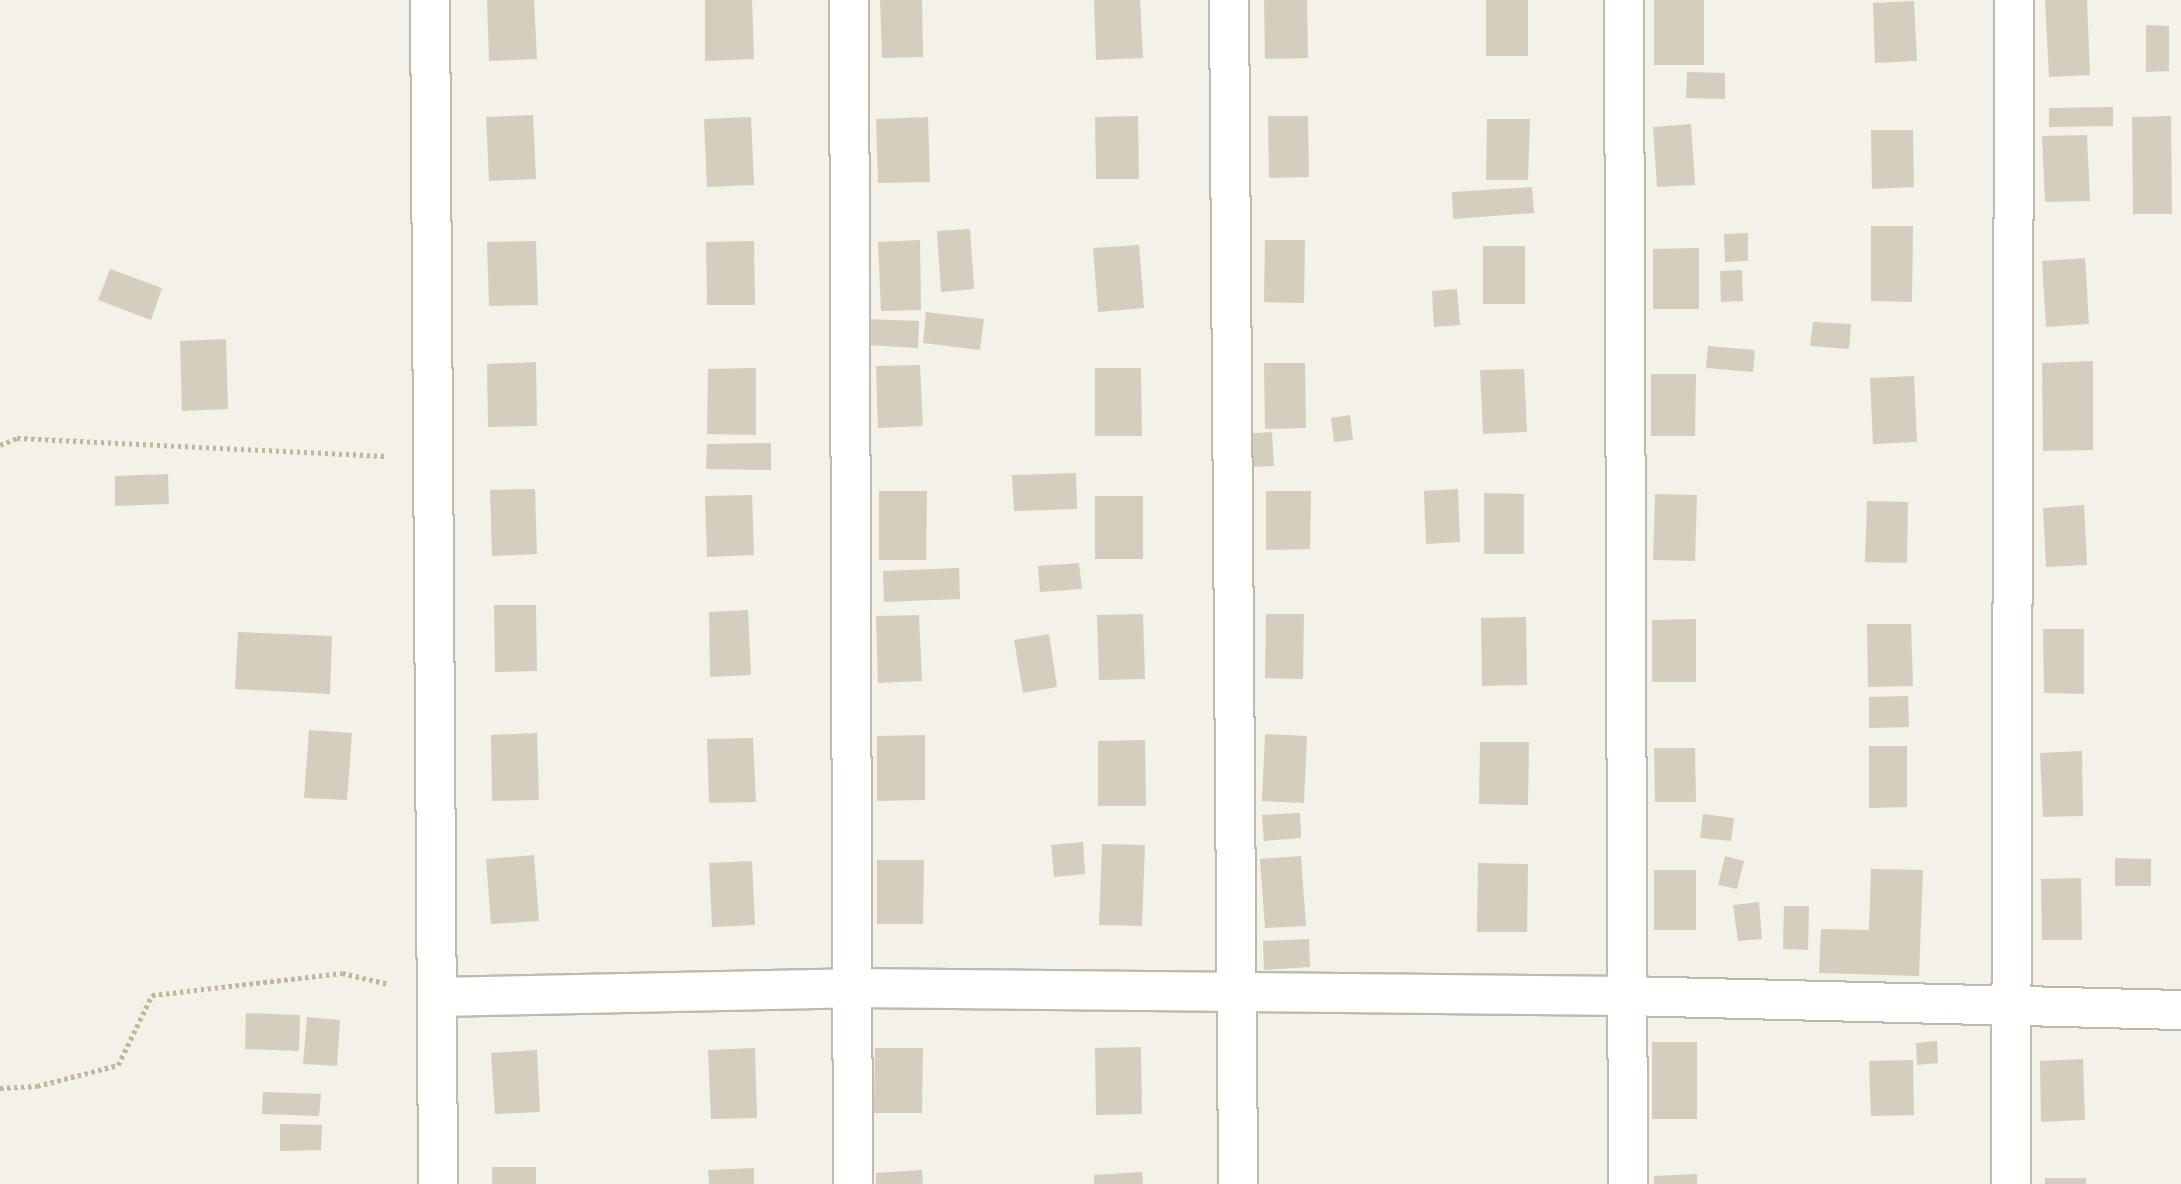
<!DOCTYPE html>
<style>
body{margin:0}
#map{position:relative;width:2181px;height:1184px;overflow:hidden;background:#f3f1e8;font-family:"DM Sans",sans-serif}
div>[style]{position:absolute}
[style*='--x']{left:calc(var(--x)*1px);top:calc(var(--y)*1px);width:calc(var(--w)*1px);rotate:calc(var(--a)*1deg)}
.building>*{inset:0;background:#d5cebe}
.path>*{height:4.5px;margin-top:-2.25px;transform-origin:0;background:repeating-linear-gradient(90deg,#c0b79d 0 3.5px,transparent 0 7px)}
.roads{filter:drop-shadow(2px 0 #bfbaab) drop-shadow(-2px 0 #bfbaab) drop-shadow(0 2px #bfbaab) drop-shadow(0 -2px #bfbaab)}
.minor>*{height:38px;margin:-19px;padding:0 19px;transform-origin:19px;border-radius:19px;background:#fff}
span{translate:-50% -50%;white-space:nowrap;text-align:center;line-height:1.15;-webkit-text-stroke:6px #fff;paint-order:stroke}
</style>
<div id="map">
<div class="building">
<div style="clip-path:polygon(487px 0,534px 0,537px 59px,489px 61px)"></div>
<div style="clip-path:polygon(705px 0,752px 0,754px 59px,705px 61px)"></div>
<div style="clip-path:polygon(880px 0,922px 0,923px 57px,882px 58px)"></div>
<div style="clip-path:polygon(1094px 0,1140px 0,1143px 58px,1096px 60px)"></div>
<div style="clip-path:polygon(1264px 0,1307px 0,1308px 58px,1265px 59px)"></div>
<div style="clip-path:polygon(1486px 0,1528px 0,1528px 56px,1486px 56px)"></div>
<div style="clip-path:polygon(1654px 0,1704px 0,1704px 65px,1654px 65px)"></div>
<div style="clip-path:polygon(2045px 0,2087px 0,2090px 75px,2049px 77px)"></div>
<div style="clip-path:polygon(1914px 1px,1917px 61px,1875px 63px,1873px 3px)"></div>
<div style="clip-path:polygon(2146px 25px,2169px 26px,2169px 71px,2146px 72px)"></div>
<div style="clip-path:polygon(1687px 72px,1725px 73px,1725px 99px,1686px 98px)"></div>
<div style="clip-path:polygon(2113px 107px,2113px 126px,2049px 127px,2049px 108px)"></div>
<div style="clip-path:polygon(533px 115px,536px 179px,489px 181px,486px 117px)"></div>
<div style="clip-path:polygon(1138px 116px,1139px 179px,1096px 179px,1095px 117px)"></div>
<div style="clip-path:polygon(1268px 116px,1308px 116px,1309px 177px,1269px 178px)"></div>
<div style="clip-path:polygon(2171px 116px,2172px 214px,2133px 214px,2132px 117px)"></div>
<div style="clip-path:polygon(751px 117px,754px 185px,707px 187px,704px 119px)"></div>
<div style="clip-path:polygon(928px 117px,930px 182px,878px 183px,876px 119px)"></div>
<div style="clip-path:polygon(1487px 119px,1530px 119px,1528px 180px,1486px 180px)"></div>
<div style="clip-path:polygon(1691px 124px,1695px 185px,1657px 187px,1653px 127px)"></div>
<div style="clip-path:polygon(1871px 130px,1913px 130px,1914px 187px,1872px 189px)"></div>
<div style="clip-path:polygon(2087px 135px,2090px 201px,2045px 202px,2042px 136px)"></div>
<div style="clip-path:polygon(1532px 187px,1534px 213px,1453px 219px,1452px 192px)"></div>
<div style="clip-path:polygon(1871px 226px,1913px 226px,1912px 302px,1871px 301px)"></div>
<div style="clip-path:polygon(970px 229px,974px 289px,941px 292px,937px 231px)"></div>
<div style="clip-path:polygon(1748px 233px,1748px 261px,1725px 262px,1724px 234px)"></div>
<div style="clip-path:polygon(920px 240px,921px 310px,881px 311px,878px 242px)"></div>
<div style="clip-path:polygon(1265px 240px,1305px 240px,1304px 303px,1264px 302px)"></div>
<div style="clip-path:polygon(536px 241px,538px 305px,489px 306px,487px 242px)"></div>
<div style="clip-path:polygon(754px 241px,755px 305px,707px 305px,706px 242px)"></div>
<div style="clip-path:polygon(1139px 245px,1144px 308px,1098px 312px,1093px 248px)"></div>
<div style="clip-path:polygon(1483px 246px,1525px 246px,1525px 304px,1483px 304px)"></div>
<div style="clip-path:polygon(1699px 248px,1699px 309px,1653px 309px,1653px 249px)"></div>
<div style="clip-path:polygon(2085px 258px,2089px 324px,2046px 327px,2042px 261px)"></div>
<div style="clip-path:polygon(110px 269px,162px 288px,151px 320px,98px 300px)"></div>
<div style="clip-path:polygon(1742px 270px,1743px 301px,1721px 302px,1720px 271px)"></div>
<div style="clip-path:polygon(1457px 289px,1460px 325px,1434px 327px,1432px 291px)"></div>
<div style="clip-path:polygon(926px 312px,984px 319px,980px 350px,923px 343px)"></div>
<div style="clip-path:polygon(866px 319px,919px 321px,918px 348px,865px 345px)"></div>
<div style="clip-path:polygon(1813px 322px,1851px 324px,1849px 349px,1810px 346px)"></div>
<div style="clip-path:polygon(226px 339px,228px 409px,182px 411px,180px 341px)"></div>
<div style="clip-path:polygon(1708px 346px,1755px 350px,1753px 372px,1706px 368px)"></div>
<div style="clip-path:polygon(2093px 361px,2093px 450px,2043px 451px,2042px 363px)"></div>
<div style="clip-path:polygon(536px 362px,537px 426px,488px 427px,487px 364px)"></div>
<div style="clip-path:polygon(1264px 363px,1305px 363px,1306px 428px,1265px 429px)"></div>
<div style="clip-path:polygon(920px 365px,923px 426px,878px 428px,876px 366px)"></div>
<div style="clip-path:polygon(756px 368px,756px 435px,707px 434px,708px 369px)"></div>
<div style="clip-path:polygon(1095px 368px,1141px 368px,1142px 436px,1095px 436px)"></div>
<div style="clip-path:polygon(1524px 369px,1527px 432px,1483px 434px,1480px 370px)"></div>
<div style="clip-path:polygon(1651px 374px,1696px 374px,1695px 436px,1651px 436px)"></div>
<div style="clip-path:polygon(1914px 376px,1917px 442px,1873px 444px,1870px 378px)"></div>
<div style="clip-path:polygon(1350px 415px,1353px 440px,1334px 442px,1331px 418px)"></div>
<div style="clip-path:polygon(1272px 432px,1274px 466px,1246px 467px,1244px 434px)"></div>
<div style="clip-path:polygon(771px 443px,771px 470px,706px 469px,707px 444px)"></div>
<div style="clip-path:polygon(1076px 473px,1077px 509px,1014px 511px,1012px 475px)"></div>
<div style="clip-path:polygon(168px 474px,169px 504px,115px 506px,115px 476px)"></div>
<div style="clip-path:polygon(535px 489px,537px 554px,492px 556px,490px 490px)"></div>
<div style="clip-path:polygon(1458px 489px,1460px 542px,1426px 544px,1424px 491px)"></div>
<div style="clip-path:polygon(879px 491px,927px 491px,926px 560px,879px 560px)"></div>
<div style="clip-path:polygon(1266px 491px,1311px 491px,1310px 549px,1266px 550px)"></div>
<div style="clip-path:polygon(1484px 493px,1524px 494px,1524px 554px,1484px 554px)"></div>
<div style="clip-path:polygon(1655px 494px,1697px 495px,1695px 561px,1653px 560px)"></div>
<div style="clip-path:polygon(752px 495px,754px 555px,707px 557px,705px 496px)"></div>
<div style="clip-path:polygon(1095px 496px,1143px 496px,1143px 559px,1095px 559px)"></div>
<div style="clip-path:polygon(1867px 501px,1908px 502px,1907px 563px,1865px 562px)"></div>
<div style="clip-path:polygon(2084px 505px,2087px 565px,2046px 567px,2043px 508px)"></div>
<div style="clip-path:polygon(1079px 563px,1082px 589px,1040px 592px,1038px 566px)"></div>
<div style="clip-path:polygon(959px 568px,960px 599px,884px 602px,883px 571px)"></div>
<div style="clip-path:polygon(494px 605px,536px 605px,537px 671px,495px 672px)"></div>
<div style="clip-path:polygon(748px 610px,751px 675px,710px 677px,709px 612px)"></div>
<div style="clip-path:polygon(1143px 614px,1145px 679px,1099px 680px,1097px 615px)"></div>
<div style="clip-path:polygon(1266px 614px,1304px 614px,1303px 679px,1265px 678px)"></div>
<div style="clip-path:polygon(919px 615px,922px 681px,878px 683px,876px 616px)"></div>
<div style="clip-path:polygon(1526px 617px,1527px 685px,1482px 686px,1481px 618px)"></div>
<div style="clip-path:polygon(1696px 619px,1696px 682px,1652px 682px,1652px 620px)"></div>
<div style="clip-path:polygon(1867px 624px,1911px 624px,1913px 686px,1868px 687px)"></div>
<div style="clip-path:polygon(2043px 629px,2084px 629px,2084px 694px,2044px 693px)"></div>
<div style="clip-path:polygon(238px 632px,332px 636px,330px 694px,235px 689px)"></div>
<div style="clip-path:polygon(1049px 634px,1057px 687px,1023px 693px,1014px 640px)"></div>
<div style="clip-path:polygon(1908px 696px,1909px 727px,1869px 728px,1869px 697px)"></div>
<div style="clip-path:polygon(309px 730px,352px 733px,347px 800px,304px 798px)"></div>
<div style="clip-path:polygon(537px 733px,539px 800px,492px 801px,491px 735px)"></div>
<div style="clip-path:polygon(1265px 734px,1307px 736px,1304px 803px,1262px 801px)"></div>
<div style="clip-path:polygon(925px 735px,925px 800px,877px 801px,877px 736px)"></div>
<div style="clip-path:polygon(753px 738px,756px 802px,709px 803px,707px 739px)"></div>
<div style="clip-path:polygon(1145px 740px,1146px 806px,1098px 806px,1098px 741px)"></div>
<div style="clip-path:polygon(1480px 742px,1529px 742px,1528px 805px,1479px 804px)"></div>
<div style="clip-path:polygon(1869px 746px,1907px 746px,1907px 807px,1869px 808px)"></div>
<div style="clip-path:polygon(1654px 748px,1695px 748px,1696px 802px,1655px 802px)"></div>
<div style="clip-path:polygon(2082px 751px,2083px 816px,2043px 817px,2040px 753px)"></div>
<div style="clip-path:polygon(1300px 813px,1301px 838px,1264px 841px,1262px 815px)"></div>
<div style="clip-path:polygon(1703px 814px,1734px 818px,1731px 841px,1700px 838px)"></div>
<div style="clip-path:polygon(1083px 842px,1085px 874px,1054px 877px,1051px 845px)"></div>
<div style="clip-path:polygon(1102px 844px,1145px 845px,1142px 926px,1099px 925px)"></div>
<div style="clip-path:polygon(534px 855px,539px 921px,491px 924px,486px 859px)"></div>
<div style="clip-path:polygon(1301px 856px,1306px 926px,1265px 928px,1260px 859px)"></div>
<div style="clip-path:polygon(1725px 856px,1744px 861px,1737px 889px,1718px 885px)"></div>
<div style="clip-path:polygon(2115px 858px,2151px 859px,2151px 886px,2115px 886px)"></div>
<div style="clip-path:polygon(877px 860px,924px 860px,923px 924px,877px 924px)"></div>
<div style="clip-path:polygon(752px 861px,755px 925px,712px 927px,709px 863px)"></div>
<div style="clip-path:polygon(1478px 863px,1528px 864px,1527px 932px,1477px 932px)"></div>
<div style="clip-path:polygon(1871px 869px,1923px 870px,1919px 976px,1819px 973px,1821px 929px,1869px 930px)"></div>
<div style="clip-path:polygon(1654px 870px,1696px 870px,1696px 930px,1654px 930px)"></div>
<div style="clip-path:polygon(2081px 878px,2082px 940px,2042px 940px,2041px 879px)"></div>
<div style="clip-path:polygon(1759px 902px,1762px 939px,1738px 941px,1733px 905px)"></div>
<div style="clip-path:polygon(1784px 906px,1809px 906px,1808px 950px,1783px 949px)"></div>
<div style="clip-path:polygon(1309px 939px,1310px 967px,1264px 970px,1263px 941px)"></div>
<div style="clip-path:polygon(246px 1013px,300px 1015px,299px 1051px,245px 1049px)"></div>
<div style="clip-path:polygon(307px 1017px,340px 1020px,337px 1066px,303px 1064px)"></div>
<div style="clip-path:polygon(1937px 1041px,1938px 1063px,1917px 1065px,1916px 1043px)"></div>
<div style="clip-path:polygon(1652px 1042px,1697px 1042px,1697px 1119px,1652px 1119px)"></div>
<div style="clip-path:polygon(1141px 1047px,1142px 1114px,1096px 1115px,1095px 1048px)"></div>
<div style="clip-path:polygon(755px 1048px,757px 1118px,711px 1119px,708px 1050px)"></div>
<div style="clip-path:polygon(875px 1048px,923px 1048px,922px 1113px,874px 1113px)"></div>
<div style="clip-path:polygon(537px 1050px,540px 1112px,495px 1114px,491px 1053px)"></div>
<div style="clip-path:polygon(2083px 1059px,2085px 1120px,2041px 1122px,2040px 1061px)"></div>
<div style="clip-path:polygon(1913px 1060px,1914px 1115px,1871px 1116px,1869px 1061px)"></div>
<div style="clip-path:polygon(263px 1092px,321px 1094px,319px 1116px,262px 1114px)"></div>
<div style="clip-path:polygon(280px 1124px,322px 1125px,321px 1150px,280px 1151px)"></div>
<div style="clip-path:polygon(492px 1167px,536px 1167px,536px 1184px,492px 1184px)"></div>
<div style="clip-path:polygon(754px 1168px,754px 1184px,709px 1184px,708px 1170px)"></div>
<div style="clip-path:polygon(922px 1170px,923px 1184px,876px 1184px,876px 1173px)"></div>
<div style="clip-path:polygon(1142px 1172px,1143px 1184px,1094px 1184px,1094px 1175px)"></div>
<div style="clip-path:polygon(1697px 1174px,1697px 1184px,1654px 1184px,1654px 1176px)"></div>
<div style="clip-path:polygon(2045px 1178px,2086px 1178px,2086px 1184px,2045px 1184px)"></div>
</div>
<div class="path">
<div style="--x:0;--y:445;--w:18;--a:-22"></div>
<div style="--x:17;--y:438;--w:370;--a:2.8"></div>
<div style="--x:0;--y:1088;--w:37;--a:-3"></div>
<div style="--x:37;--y:1086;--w:84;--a:-14.5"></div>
<div style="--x:118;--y:1065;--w:78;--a:-64.1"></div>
<div style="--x:152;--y:995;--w:191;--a:-6.6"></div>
<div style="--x:342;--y:973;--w:48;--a:13.2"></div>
</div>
<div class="roads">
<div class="minor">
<div style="--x:430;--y:0;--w:1184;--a:89.61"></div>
<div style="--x:849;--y:0;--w:1184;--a:89.81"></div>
<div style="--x:1229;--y:0;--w:1184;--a:89.56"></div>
<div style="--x:1624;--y:0;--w:1184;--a:89.81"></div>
<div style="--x:437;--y:997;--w:415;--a:-1.2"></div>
<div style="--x:852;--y:988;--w:775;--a:0.59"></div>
<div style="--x:1627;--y:996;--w:554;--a:1.45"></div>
<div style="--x:2011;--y:1184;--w:1184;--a:-89.85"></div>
</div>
</div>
</div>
